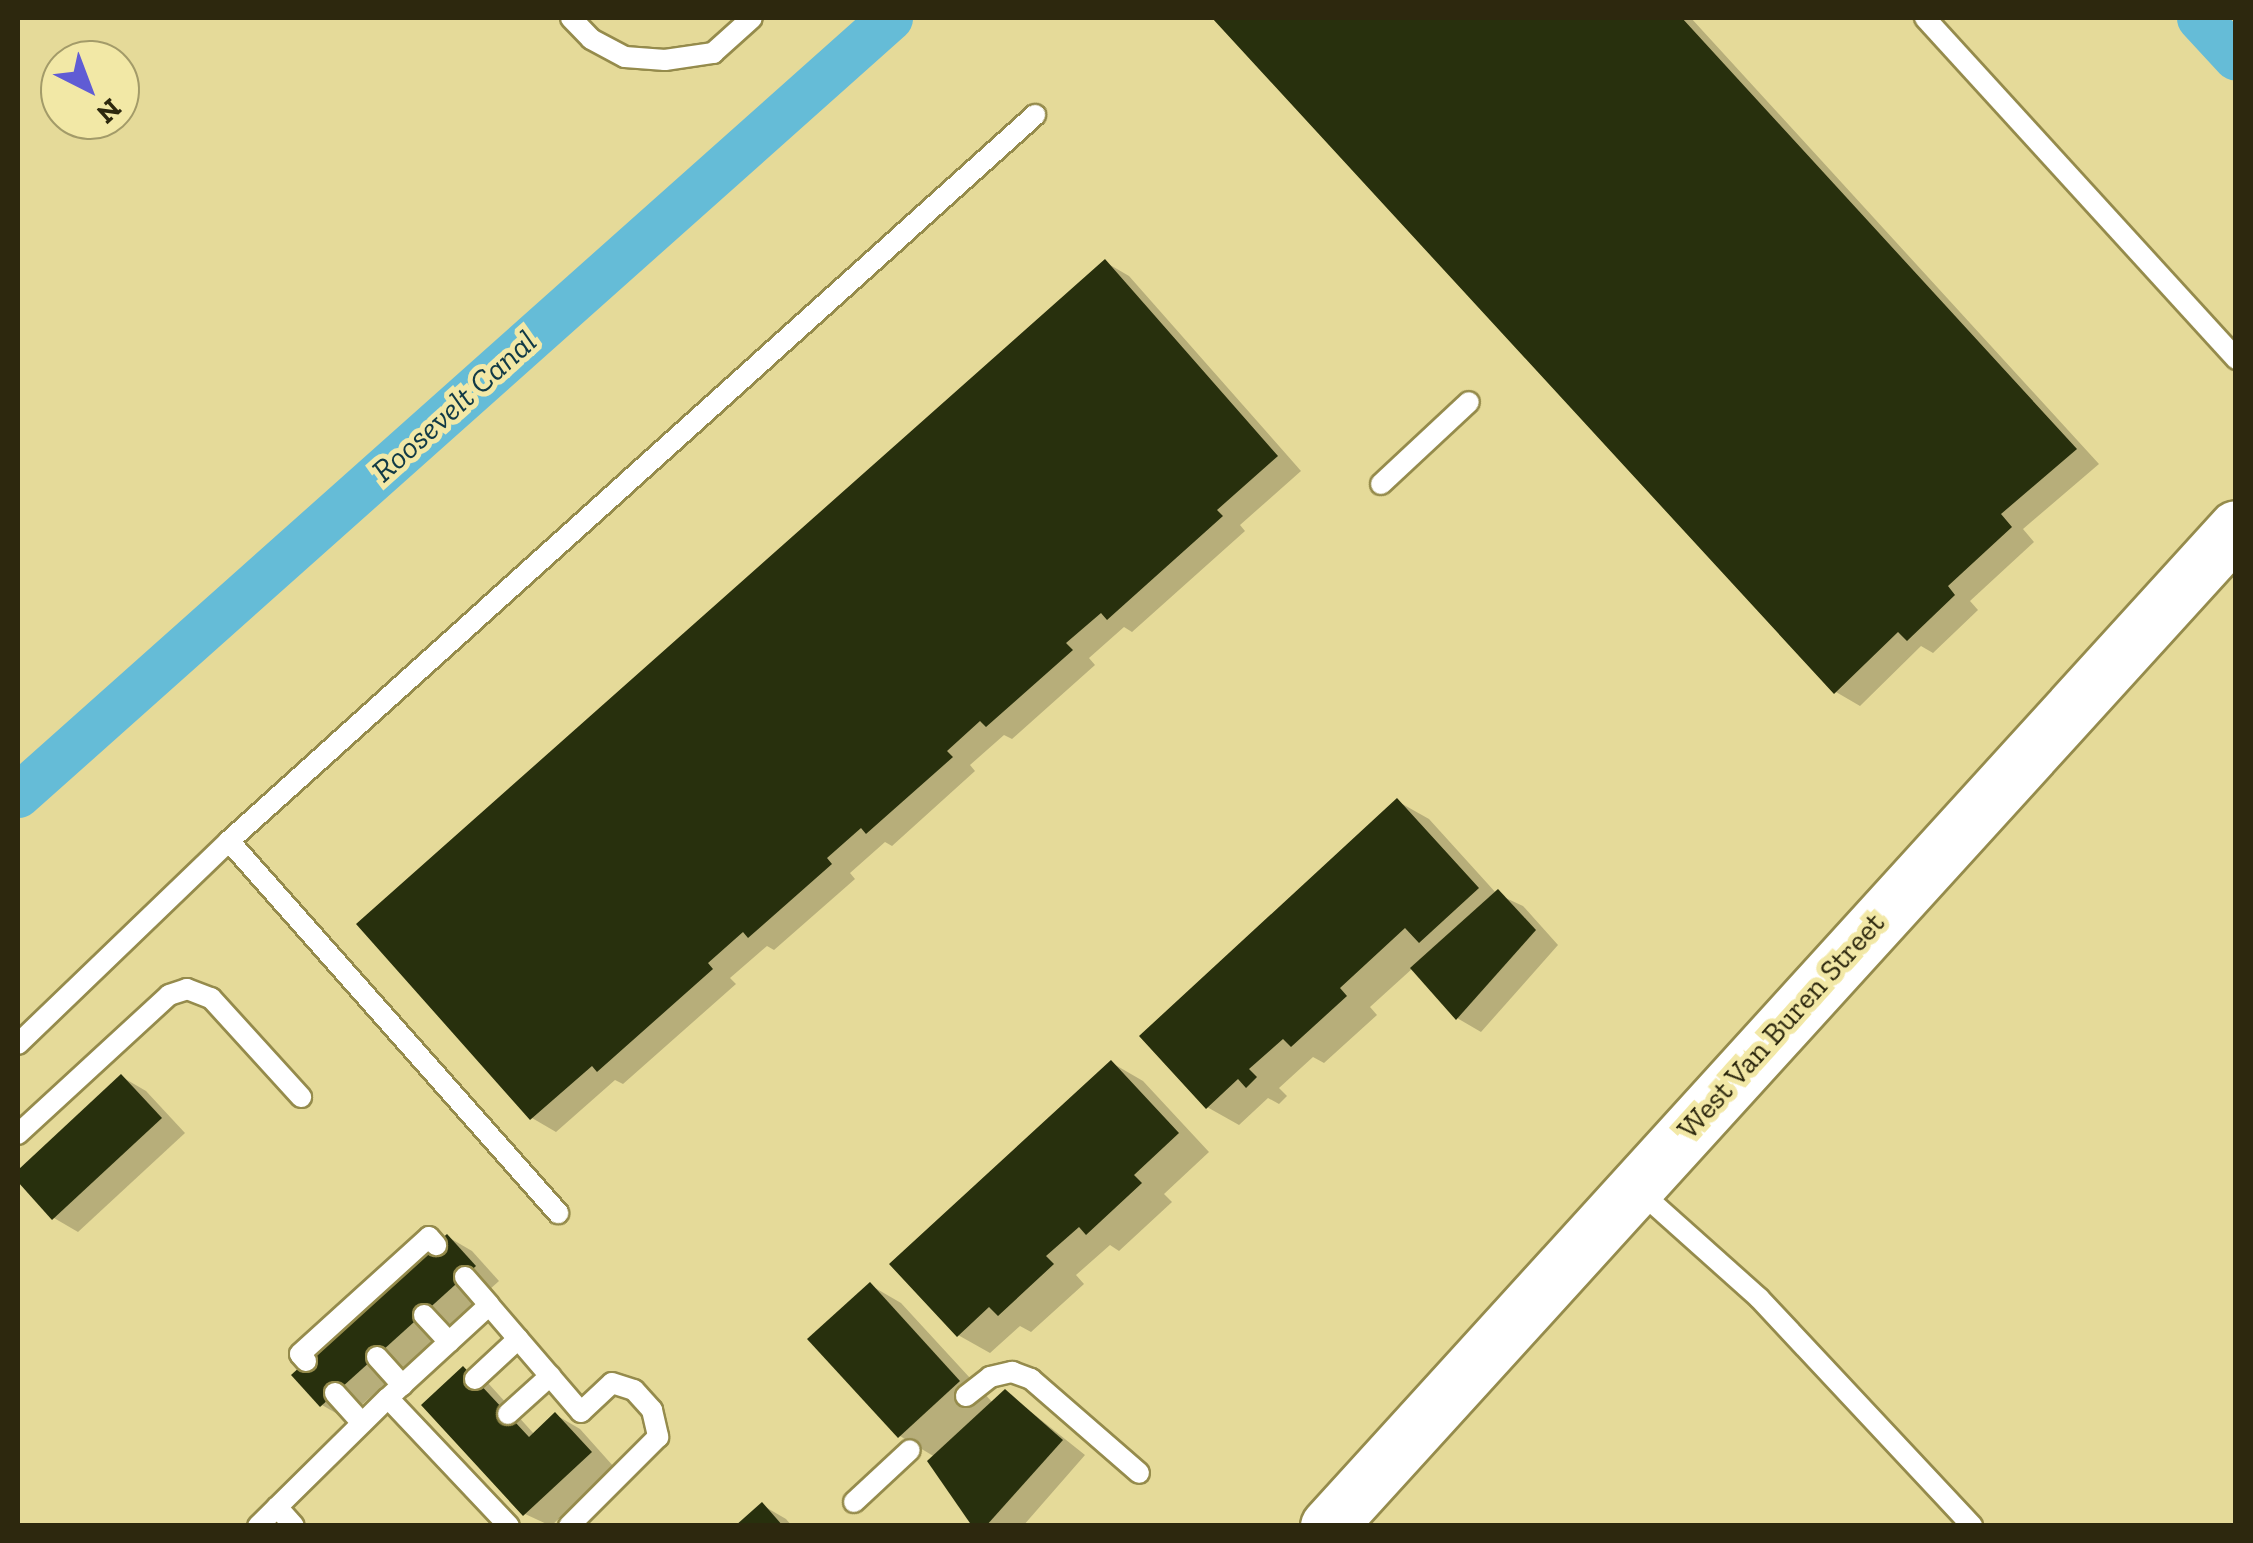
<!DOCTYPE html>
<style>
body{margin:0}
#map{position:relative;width:2253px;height:1543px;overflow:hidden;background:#e5da99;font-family:"Zilla Slab",serif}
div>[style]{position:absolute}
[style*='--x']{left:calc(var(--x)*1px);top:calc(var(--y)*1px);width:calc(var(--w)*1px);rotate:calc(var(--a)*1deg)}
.shadow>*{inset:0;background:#0003}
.canal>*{height:45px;margin:-22.5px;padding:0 22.5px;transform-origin:22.5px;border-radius:22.5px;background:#65bcd7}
.building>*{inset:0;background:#28300d}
.roads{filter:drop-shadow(2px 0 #958b4c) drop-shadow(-2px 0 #958b4c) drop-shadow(0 2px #958b4c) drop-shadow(0 -2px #958b4c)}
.lane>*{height:20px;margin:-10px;padding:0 10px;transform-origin:10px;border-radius:10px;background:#fff}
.primary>*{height:55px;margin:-27.5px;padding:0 27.5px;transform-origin:27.5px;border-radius:27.5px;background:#fff}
span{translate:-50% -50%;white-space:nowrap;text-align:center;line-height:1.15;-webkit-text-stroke:10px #f2e8a6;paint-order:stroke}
.street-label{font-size:30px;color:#2d280e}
.water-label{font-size:32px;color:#113a46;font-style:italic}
.frame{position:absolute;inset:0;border:20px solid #2d280e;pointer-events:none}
.north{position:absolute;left:40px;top:40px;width:100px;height:100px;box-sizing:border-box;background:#f2e8a6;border:2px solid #a39b69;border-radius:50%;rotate:138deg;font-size:28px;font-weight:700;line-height:40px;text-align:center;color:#2d280e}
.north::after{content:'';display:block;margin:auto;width:35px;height:45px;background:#605cd4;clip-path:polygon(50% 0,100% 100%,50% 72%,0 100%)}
</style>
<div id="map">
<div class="shadow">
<div style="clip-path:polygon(1216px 18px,1691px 18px,2099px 464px,2023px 529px,2034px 542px,1970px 601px,1978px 610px,1933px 653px,1921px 646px,1860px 706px,1836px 692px)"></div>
<div style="clip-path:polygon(1105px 262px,1129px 276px,1301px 471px,1240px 525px,1245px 531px,1132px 632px,1124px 627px,1089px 658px,1095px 665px,1012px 739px,1004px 735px,970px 765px,975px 771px,892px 846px,885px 842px,850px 873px,855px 879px,774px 950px,767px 946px,730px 978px,736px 984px,623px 1084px,615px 1080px,556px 1132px,532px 1118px)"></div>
<div style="clip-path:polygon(1397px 801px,1429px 819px,1497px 894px,1523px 906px,1558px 945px,1481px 1032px,1457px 1018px,1413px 968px,1370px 1007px,1377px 1015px,1324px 1063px,1313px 1057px,1279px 1088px,1287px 1096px,1279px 1104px,1268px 1098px,1239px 1125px,1207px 1107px)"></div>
<div style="clip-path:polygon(1112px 1063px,1143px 1081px,1209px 1152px,1164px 1194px,1172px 1202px,1119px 1251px,1110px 1245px,1076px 1275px,1084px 1284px,1031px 1332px,1020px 1326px,990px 1353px,958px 1335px)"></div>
<div style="clip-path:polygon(122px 1077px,146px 1091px,185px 1133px,78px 1232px,54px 1218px,18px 1174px)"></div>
<div style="clip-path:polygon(448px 1237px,472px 1251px,499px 1281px,346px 1419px,322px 1405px)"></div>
<div style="clip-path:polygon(870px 1285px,901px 1303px,993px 1403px,1006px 1392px,1085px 1455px,1023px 1526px,975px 1526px,935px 1457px,900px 1436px)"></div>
<div style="clip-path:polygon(464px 1369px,488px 1383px,535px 1435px,556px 1415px,580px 1429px,614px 1467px,551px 1526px,525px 1514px)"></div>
<div style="clip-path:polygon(762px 1505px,786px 1519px,792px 1526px,739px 1526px)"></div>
</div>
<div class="canal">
<div style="--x:2199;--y:18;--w:54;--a:47.2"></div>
<div style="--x:18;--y:795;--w:1168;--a:-41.7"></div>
</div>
<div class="building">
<div style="clip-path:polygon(1212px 18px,1682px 18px,2077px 449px,2001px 514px,2012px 527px,1948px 586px,1955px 595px,1907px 641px,1898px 632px,1834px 694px)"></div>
<div style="clip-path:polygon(1105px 259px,1278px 456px,1217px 510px,1223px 516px,1107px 620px,1101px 613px,1066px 643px,1073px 650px,986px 727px,980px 721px,947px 751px,953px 757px,866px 834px,861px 828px,827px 858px,832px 864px,748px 938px,743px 932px,708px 963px,713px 969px,597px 1072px,592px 1066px,530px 1120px,356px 924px)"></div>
<div style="clip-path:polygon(1397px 798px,1479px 888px,1419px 943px,1405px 928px,1340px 988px,1347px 996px,1291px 1047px,1283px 1039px,1249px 1069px,1257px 1077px,1246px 1088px,1238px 1079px,1206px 1109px,1139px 1036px)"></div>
<div style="clip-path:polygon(1498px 889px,1536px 930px,1456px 1020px,1410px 968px)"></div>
<div style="clip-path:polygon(1111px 1060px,1179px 1133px,1134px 1175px,1142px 1183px,1086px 1235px,1079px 1227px,1046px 1256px,1054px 1264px,998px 1316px,989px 1307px,957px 1337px,889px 1264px)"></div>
<div style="clip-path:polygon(121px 1074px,162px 1118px,52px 1220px,18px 1182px,18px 1170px)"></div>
<div style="clip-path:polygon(447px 1234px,476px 1266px,320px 1407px,291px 1375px)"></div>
<div style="clip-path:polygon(870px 1282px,960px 1381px,898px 1438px,807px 1339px)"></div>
<div style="clip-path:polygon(463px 1366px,529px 1437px,555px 1412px,592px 1452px,523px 1516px,421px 1405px)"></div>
<div style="clip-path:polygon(1005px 1389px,1063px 1440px,986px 1526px,972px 1526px,927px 1461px)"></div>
<div style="clip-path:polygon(762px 1502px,783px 1526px,735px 1526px)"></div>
</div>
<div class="roads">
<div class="lane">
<div style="--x:571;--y:18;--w:29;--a:46"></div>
<div style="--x:591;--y:39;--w:38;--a:28"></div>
<div style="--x:625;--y:57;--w:40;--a:4.3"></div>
<div style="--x:665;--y:60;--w:49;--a:-8.3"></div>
<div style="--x:713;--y:53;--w:52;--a:-41.9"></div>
<div style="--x:1925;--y:18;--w:462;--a:47.6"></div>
<div style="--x:1381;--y:484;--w:120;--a:-43"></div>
<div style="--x:229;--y:841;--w:497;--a:48.5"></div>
<div style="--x:18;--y:1044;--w:293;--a:-43.9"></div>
<div style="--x:229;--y:841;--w:1085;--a:-42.01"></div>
<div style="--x:18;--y:1134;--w:205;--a:-42.6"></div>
<div style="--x:169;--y:995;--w:19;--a:-18"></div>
<div style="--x:187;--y:989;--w:26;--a:21"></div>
<div style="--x:211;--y:998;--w:134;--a:47.7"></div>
<div style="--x:1636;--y:1188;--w:165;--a:41.8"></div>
<div style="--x:1759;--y:1298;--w:312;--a:46.9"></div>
<div style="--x:465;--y:1277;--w:37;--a:49"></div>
<div style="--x:424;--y:1315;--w:37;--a:47"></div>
<div style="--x:377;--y:1357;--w:38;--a:48"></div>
<div style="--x:306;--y:1361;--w:9;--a:-131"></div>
<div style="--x:300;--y:1354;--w:174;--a:-42.2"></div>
<div style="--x:429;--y:1237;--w:11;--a:49"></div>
<div style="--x:475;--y:1379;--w:59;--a:-42.9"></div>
<div style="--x:335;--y:1393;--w:40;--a:48"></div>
<div style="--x:966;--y:1396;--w:31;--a:-38"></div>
<div style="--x:990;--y:1377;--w:23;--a:-13"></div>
<div style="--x:1012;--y:1372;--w:20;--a:20"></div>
<div style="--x:1031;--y:1379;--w:143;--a:41"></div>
<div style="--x:388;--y:1398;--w:137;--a:-42.6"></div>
<div style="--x:489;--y:1305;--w:141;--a:49.3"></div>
<div style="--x:581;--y:1412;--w:42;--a:-43.1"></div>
<div style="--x:612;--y:1383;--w:23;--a:18"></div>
<div style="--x:634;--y:1390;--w:27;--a:48"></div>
<div style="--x:652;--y:1410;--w:28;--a:77"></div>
<div style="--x:658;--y:1437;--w:126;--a:135"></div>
<div style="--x:508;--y:1414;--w:57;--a:-42.1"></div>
<div style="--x:854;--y:1502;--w:76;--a:-42.9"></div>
<div style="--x:277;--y:1507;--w:25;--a:48"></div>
<div style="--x:258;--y:1526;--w:182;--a:-44.6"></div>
<div style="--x:388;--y:1398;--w:176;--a:46.6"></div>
</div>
<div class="primary">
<div style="--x:1328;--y:1526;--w:1349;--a:-47.7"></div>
</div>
</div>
<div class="street-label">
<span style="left:1781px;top:1026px;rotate:-48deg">West Van Buren Street</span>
</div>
<div class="water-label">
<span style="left:454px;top:406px;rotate:-42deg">Roosevelt Canal</span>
</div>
<div class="frame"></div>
<div class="north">N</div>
</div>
